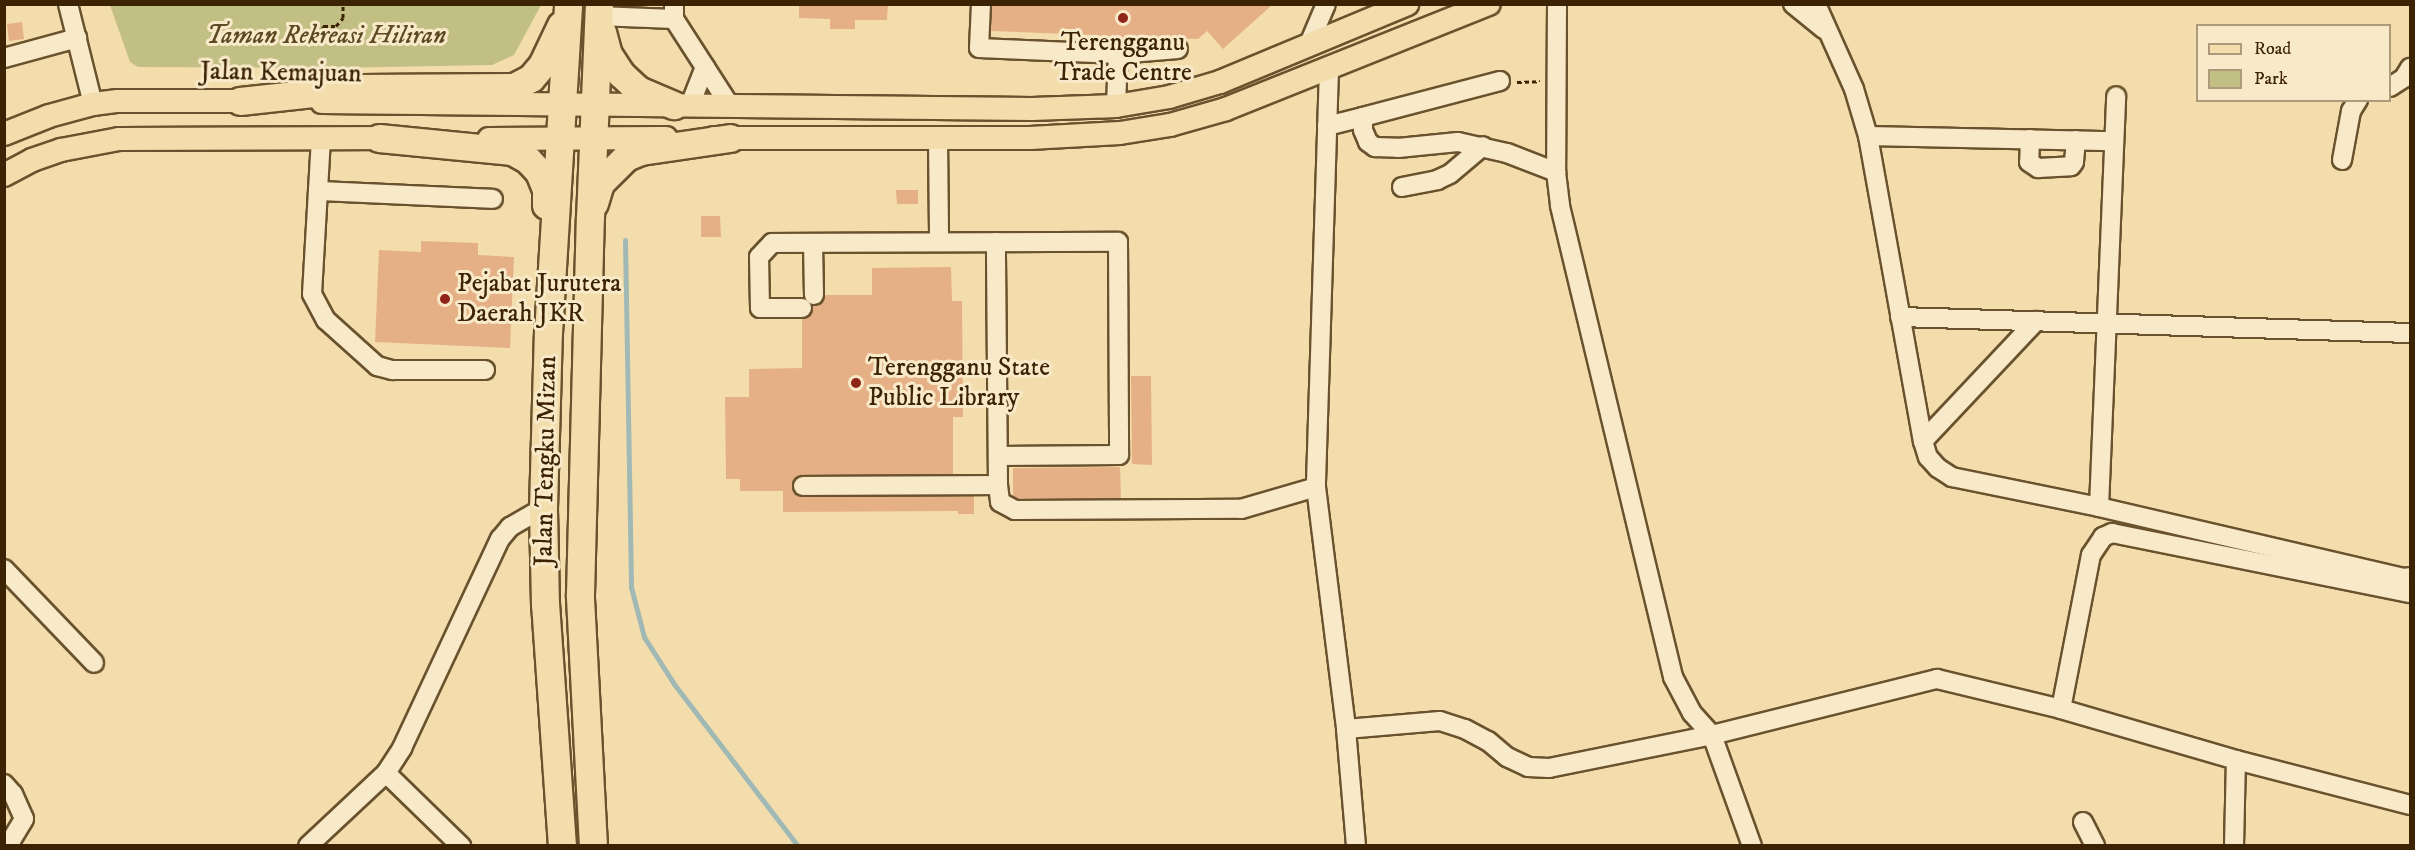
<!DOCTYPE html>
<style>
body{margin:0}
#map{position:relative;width:2415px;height:850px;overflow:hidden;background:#f4ddac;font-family:"IM FELL DW Pica",serif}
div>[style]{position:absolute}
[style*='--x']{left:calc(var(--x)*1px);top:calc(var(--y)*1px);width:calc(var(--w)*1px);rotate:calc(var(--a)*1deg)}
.green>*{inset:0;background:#c2bf84}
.stream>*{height:5px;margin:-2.5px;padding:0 2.5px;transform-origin:2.5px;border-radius:2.5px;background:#a1b9b5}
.building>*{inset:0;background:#e5b085}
.path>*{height:3px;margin-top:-1.5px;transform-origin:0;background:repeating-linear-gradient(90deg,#3b2303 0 4.5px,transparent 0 7.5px)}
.roads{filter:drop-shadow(2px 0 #69522d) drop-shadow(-2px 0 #69522d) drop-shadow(0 2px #69522d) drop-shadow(0 -2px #69522d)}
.minor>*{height:18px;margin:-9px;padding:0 9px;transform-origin:9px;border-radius:9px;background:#f8e9c9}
.major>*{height:22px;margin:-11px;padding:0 11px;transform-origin:11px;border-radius:11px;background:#f4ddac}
.highway>*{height:27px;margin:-13.5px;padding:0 13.5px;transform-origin:13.5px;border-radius:13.5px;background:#f4ddac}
.dots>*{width:16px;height:16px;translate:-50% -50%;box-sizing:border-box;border:3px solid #f8e9c9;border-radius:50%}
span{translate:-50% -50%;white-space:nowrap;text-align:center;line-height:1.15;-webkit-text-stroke:6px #f8e9c9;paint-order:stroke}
.park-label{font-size:26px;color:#5d4a23;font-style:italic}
.poi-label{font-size:26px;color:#3b2303}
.left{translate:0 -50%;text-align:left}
.street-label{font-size:26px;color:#3b2303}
.frame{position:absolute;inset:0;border:6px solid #3b2303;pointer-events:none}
.legend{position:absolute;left:2196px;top:24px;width:195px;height:78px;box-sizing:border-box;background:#f8e9c9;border:2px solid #ac9a7a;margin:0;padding:8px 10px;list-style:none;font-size:18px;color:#3b2303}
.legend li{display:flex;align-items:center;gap:12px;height:30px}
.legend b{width:30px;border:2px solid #ac9a7a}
</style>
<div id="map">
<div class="green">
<div style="clip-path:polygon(110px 5px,541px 4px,541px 5px,514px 55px,492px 65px,331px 68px,138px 67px,130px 62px)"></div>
</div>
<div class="stream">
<div style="--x:625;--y:240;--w:347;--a:89"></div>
<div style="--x:631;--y:587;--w:52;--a:75.4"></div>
<div style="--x:644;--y:637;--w:56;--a:57.4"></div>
<div style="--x:674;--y:684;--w:204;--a:52.6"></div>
</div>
<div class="building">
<div style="clip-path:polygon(799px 4px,888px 4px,887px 20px,855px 20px,855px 29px,830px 29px,830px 19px,799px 18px)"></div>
<div style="clip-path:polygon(992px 4px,1273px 4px,1223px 49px,1207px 31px,1198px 39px,1147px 37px,1147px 40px,1121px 42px,1096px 42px,1096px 35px,991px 31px)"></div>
<div style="clip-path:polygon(22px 22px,24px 39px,9px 41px,7px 24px)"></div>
<div style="clip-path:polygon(896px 190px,918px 190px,918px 204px,897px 204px)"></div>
<div style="clip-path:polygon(701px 216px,720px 216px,721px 237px,701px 237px)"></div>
<div style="clip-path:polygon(421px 241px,478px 243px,478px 255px,514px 257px,510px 348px,375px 342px,379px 250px,421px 252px)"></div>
<div style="clip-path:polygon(951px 267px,952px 301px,962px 301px,963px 417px,953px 417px,953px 474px,803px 475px,794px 480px,792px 487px,797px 495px,803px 497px,974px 496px,974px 514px,958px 514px,958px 511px,783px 512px,783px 491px,740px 491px,740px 479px,726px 479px,725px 397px,749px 397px,749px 369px,802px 368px,802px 319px,811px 314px,813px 306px,820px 304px,825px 295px,872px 295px,872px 268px)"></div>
<div style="clip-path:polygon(1131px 376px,1151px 376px,1152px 465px,1132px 464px)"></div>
<div style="clip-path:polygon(1120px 467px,1121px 498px,1018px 499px,1013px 496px,1013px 468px)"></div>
</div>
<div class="path">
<div style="--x:323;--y:30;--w:4;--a:-90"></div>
<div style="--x:323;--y:26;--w:13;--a:0"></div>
<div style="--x:336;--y:26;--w:11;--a:-49"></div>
<div style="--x:343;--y:18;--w:14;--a:-90"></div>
<div style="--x:1517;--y:82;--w:23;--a:-2"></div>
</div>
<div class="roads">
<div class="minor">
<div style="--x:68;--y:4;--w:103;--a:76"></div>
<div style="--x:674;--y:4;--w:15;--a:90"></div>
<div style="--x:674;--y:19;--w:103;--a:57.2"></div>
<div style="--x:981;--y:4;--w:44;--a:92.6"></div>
<div style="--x:979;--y:48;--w:139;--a:2.5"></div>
<div style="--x:1118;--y:54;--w:52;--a:92.2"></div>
<div style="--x:1557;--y:4;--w:168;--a:90.3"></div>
<div style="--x:1556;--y:172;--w:34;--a:83"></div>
<div style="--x:1560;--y:206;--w:484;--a:76.5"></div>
<div style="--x:1673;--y:677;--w:41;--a:62.2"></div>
<div style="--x:1692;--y:713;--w:30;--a:48"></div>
<div style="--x:1712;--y:735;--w:118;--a:70.2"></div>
<div style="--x:1793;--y:4;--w:40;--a:39"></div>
<div style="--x:1816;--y:4;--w:93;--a:65.9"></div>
<div style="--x:1854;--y:89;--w:49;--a:73.4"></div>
<div style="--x:1868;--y:136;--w:310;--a:79.8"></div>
<div style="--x:1923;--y:441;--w:17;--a:73"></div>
<div style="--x:1928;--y:457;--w:15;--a:48"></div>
<div style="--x:1938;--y:468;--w:17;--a:33"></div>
<div style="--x:1952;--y:477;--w:150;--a:11.5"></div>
<div style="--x:2099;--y:507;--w:313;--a:13.1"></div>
<div style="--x:2404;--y:578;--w:6;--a:-9"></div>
<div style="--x:598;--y:16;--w:76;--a:2.3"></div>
<div style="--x:1309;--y:44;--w:43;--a:-67"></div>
<div style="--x:1118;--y:54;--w:60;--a:-4.8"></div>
<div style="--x:4;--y:58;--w:76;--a:-15.3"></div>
<div style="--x:1329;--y:69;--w:418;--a:91.8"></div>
<div style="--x:1316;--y:487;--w:244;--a:82.9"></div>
<div style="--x:1346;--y:729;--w:117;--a:85.1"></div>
<div style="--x:1500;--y:81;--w:142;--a:165.3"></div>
<div style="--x:1363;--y:117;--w:13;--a:90"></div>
<div style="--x:1363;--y:130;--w:13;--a:67"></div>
<div style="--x:1368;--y:142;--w:9;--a:36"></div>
<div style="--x:1375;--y:147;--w:23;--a:2"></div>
<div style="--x:1398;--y:148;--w:60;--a:-5.7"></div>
<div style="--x:1458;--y:142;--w:50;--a:12.7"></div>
<div style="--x:1507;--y:153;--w:53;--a:21.2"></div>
<div style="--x:2390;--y:87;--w:17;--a:-33"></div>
<div style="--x:2404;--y:78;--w:12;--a:-59"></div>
<div style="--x:690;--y:105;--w:41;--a:-68.5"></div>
<div style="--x:1327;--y:126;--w:37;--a:-14"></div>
<div style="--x:1868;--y:136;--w:246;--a:1.2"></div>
<div style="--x:321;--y:138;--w:156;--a:93.3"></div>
<div style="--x:312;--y:294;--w:30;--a:62"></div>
<div style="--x:326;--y:320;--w:69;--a:42"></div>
<div style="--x:377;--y:366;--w:16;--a:15"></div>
<div style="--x:392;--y:370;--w:93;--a:0"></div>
<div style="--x:938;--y:138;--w:104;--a:89.4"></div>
<div style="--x:2030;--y:139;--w:23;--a:92"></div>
<div style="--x:2029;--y:162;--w:11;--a:34"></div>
<div style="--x:2038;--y:168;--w:33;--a:-3"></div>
<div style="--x:2071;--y:166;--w:5;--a:-53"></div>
<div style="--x:2074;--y:162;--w:22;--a:-85"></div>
<div style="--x:2342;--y:160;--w:50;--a:-79.6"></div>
<div style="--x:2351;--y:111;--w:13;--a:-58"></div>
<div style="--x:1402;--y:187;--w:36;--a:-11"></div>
<div style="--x:1437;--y:180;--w:14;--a:-25"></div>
<div style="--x:1450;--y:174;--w:43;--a:-40.3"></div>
<div style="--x:318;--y:191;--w:175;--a:2.6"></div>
<div style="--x:813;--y:243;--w:52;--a:88.9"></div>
<div style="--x:802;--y:308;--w:42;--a:180"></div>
<div style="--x:760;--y:308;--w:51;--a:-91.1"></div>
<div style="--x:759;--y:257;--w:19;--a:-47"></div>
<div style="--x:772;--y:243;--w:346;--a:-0.2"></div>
<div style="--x:1118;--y:242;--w:213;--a:89.7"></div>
<div style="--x:1119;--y:455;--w:121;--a:179.5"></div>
<div style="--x:1900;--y:317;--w:510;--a:1.8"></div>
<div style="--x:1923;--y:441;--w:165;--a:-46.7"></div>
<div style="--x:998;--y:485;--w:17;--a:83"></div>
<div style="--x:1000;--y:502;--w:17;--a:28"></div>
<div style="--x:1015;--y:510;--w:226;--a:-0.3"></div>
<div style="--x:1241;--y:509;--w:78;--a:-16.3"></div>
<div style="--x:803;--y:486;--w:195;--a:-0.3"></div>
<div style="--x:998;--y:485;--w:243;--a:-90.5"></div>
<div style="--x:2099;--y:507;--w:411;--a:-87.6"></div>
<div style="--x:4;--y:569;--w:130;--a:46.2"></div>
<div style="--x:2061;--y:709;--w:157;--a:-79"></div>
<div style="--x:2091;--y:555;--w:22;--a:-56"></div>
<div style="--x:2103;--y:537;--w:10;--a:-24"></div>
<div style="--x:2112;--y:533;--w:304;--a:11.4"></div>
<div style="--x:1346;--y:729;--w:94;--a:-4.9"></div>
<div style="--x:1440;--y:721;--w:26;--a:18"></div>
<div style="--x:1465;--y:729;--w:26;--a:28"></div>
<div style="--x:1488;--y:741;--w:25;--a:40"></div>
<div style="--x:1507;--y:757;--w:23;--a:25"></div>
<div style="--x:1528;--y:767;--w:21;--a:3"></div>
<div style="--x:1549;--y:768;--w:166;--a:-11.4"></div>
<div style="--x:1712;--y:735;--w:232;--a:-14"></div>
<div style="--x:1937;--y:679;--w:128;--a:13.6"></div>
<div style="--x:2061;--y:709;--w:182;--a:16.2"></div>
<div style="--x:2236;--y:760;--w:180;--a:14.5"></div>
<div style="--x:386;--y:773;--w:105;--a:44.2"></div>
<div style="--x:4;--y:784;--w:13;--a:48"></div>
<div style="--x:13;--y:794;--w:27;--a:66"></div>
<div style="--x:24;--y:819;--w:23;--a:121"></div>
<div style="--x:12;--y:839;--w:10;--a:143"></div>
<div style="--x:2083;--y:822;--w:27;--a:63"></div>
<div style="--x:308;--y:846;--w:107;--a:-43.1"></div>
<div style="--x:386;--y:773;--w:30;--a:-57"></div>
<div style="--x:402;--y:748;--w:231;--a:-64.9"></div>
<div style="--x:500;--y:539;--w:16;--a:-50"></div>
<div style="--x:510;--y:527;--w:38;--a:-30"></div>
<div style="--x:2234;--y:846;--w:86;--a:-88.7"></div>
</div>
<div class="major">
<div style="--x:322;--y:102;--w:710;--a:0.56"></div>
<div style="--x:1032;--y:109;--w:84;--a:-2"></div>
<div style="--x:1116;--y:106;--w:54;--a:-9.6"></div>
<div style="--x:1169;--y:97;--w:53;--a:-16.4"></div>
<div style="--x:1220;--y:82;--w:203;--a:-22.6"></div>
<div style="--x:4;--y:134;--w:48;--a:-21.8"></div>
<div style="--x:49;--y:116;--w:46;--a:-15.3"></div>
<div style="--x:93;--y:104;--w:25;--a:-7"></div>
<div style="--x:118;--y:101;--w:138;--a:0"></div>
<div style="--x:714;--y:138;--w:316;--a:0"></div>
<div style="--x:1030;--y:138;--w:90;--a:-3.2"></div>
<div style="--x:1120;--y:133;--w:51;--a:-9.1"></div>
<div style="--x:1170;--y:125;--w:58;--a:-15.9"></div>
<div style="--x:1226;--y:109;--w:283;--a:-21.8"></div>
<div style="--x:489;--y:139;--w:177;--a:-0.3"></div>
<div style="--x:4;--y:175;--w:32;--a:-28"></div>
<div style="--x:32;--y:160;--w:31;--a:-19"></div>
<div style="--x:61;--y:150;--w:59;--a:-10.7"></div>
<div style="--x:119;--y:139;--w:277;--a:-0.2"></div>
</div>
<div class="highway">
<div style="--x:602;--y:32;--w:23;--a:75"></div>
<div style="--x:608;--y:54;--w:24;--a:57"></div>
<div style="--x:621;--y:74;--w:23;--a:43"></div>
<div style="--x:638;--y:90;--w:39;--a:23"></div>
<div style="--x:240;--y:101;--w:121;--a:-6.2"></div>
<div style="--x:360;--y:88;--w:154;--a:-0.4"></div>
<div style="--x:514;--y:87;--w:19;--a:-28"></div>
<div style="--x:531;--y:78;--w:17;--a:-50"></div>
<div style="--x:542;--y:65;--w:44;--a:-64.6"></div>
<div style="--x:379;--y:138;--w:134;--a:5.6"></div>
<div style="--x:512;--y:151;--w:18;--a:29"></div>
<div style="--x:528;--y:160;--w:16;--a:47"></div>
<div style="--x:539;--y:172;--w:18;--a:68"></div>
<div style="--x:546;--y:189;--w:16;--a:90"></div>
<div style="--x:594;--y:203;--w:21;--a:-73"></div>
<div style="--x:600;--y:183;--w:37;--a:-45"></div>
<div style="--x:626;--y:157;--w:16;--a:-22"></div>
<div style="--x:641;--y:151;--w:90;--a:-8.3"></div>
<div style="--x:562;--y:846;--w:242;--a:-94"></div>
<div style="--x:545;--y:605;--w:97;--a:-91.2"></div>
<div style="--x:543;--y:508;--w:175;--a:-88.4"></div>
<div style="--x:548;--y:333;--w:330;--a:-86.5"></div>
<div style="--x:593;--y:846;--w:252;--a:-93"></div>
<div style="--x:580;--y:594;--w:376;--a:-88.5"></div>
<div style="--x:590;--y:218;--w:214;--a:-87.6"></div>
</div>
</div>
<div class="dots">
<div style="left:1123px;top:18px;background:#8f2418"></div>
<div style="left:445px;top:299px;background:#8f2418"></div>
<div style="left:856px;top:383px;background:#8f2418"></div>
</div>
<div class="park-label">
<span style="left:326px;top:36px">Taman Rekreasi Hiliran</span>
</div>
<div class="poi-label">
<span style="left:1123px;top:58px">Terengganu<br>Trade Centre</span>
<span class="left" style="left:457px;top:299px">Pejabat Jurutera<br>Daerah JKR</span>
<span class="left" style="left:868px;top:383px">Terengganu State<br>Public Library</span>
</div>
<div class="street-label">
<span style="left:281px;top:73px;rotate:1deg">Jalan Kemajuan</span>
<span style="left:546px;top:461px;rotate:-89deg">Jalan Tengku Mizan</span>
</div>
<div class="frame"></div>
<ul class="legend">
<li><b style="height:8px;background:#f4ddac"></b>Road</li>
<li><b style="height:16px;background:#c2bf84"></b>Park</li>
</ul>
</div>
